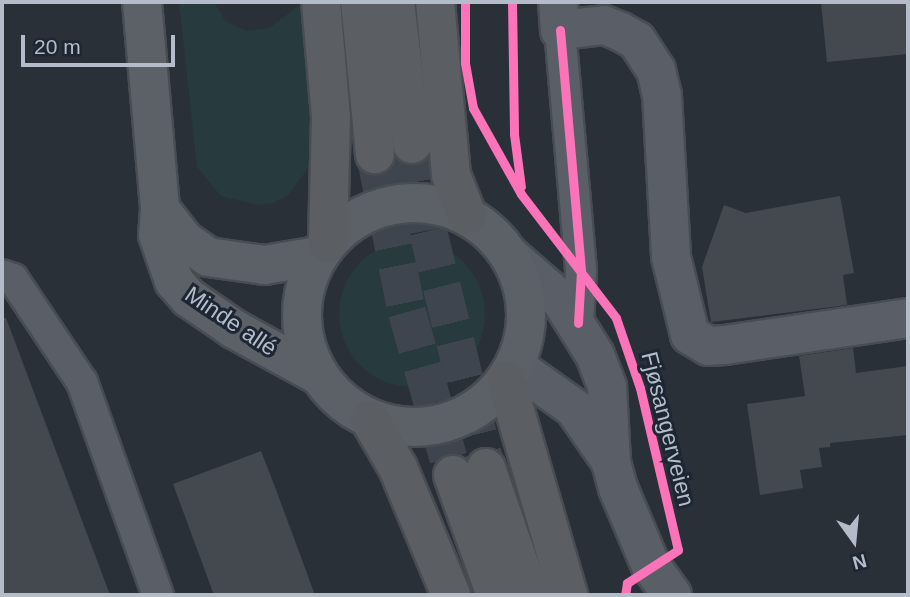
<!DOCTYPE html>
<meta charset="utf-8">
<style>
body{margin:0}
#map{position:relative;width:910px;height:597px;overflow:hidden;background:#2a3038;font-family:Arial,sans-serif}
div>[style]{position:absolute}
[style*='--x']{left:calc(var(--x)*1px);top:calc(var(--y)*1px);width:calc(var(--w)*1px);rotate:calc(var(--a)*1deg)}
.green>*{inset:0;background:#273a3e}
.round{border-radius:50%}
.building>*{inset:0;background:#444950}
.trunk-tunnel>*{height:38px;margin-top:-19px;transform-origin:0;background:repeating-linear-gradient(90deg,#3f454e 0 38px,transparent 0 57px)}
.roads{filter:drop-shadow(2px 0 #484c53) drop-shadow(-2px 0 #484c53) drop-shadow(0 2px #484c53) drop-shadow(0 -2px #484c53)}
.service>*{height:30px;margin:-15px;padding:0 15px;transform-origin:15px;border-radius:15px;background:#5a5e66}
.minor>*{height:38px;margin:-19px;padding:0 19px;transform-origin:19px;border-radius:19px;background:#5a5e66}
.tertiary>*{height:38px;margin:-19px;padding:0 19px;transform-origin:19px;border-radius:19px;background:#5a5e66}
.primary>*{height:38px;margin:-19px;padding:0 19px;transform-origin:19px;border-radius:19px;background:#5c6168}
.primary>.ring{margin:-19px;padding:0;box-sizing:content-box;background:none;border:38px solid #5c6168;border-radius:50%}
.trunk>*{height:38px;margin:-19px;padding:0 19px;transform-origin:19px;border-radius:19px;background:#5b5f64}
.cycleway>*{height:9px;margin:-4.5px;padding:0 4.5px;transform-origin:4.5px;border-radius:4.5px;background:#fb73b8}
span{translate:-50% -50%;white-space:nowrap;text-align:center;line-height:1.15;-webkit-text-stroke:6px #1d2633;paint-order:stroke}
.street-label{font-size:23px;color:#b4bcc9}
.frame{position:absolute;inset:0;border:4px solid #b4bcc9;pointer-events:none}
.north{position:absolute;left:819px;top:506px;width:70px;height:70px;-webkit-text-stroke:5px #1d2633;paint-order:stroke;rotate:165deg;font-size:19px;font-weight:700;line-height:28px;text-align:center;color:#b4bcc9}
.north::after{content:'';display:block;margin:auto;width:24px;height:32px;background:#b4bcc9;clip-path:polygon(50% 0,100% 100%,50% 72%,0 100%)}
.scale{position:absolute;left:21px;top:35px;width:154px;height:32px;box-sizing:border-box;border:4px solid #b4bcc9;border-top:0;padding-left:9px;font-size:21px;line-height:24px;white-space:nowrap;color:#b4bcc9;-webkit-text-stroke:5px #1d2633;paint-order:stroke}
</style>
<div id="map">
<div class="green">
<div style="clip-path:polygon(179px 2px,214px 2px,225px 21px,247px 31px,269px 28px,304px 2px,314px 129px,309px 167px,289px 194px,274px 203px,258px 205px,221px 196px,197px 167px)"></div>
<div class="round" style="left:339px;top:241px;width:146px;height:146px"></div>
</div>
<div class="building">
<div style="clip-path:polygon(821px 2px,908px 2px,908px 54px,827px 62px)"></div>
<div style="clip-path:polygon(840px 196px,854px 273px,843px 275px,847px 305px,711px 322px,702px 267px,724px 205px,746px 213px)"></div>
<div style="clip-path:polygon(2px 318px,6px 318px,110px 595px,2px 595px)"></div>
<div style="clip-path:polygon(853px 348px,856px 373px,908px 366px,908px 435px,830px 443px,830px 447px,819px 448px,822px 467px,800px 470px,803px 488px,760px 495px,747px 404px,805px 396px,799px 356px)"></div>
<div style="clip-path:polygon(261px 451px,275px 487px,315px 595px,214px 595px,173px 484px)"></div>
</div>
<div class="trunk-tunnel">
<div style="--x:412;--y:144;--w:88;--a:79.6"></div>
<div style="--x:428;--y:231;--w:244;--a:76.2"></div>
<div style="--x:375;--y:154;--w:161;--a:78.6"></div>
<div style="--x:407;--y:312;--w:169;--a:74.2"></div>
</div>
<div class="roads">
<div class="service">
<div style="--x:560;--y:30;--w:242;--a:85"></div>
<div style="--x:581;--y:271;--w:52;--a:93.3"></div>
<div style="--x:2;--y:275;--w:12;--a:20"></div>
<div style="--x:13;--y:279;--w:124;--a:56.2"></div>
<div style="--x:82;--y:382;--w:226;--a:70.4"></div>
</div>
<div class="minor">
<div style="--x:558;--y:2;--w:28;--a:86"></div>
<div style="--x:560;--y:30;--w:44;--a:-6.5"></div>
<div style="--x:604;--y:25;--w:18;--a:22"></div>
<div style="--x:621;--y:32;--w:18;--a:29"></div>
<div style="--x:637;--y:41;--w:35;--a:57"></div>
<div style="--x:656;--y:70;--w:26;--a:77"></div>
<div style="--x:662;--y:95;--w:162;--a:86.8"></div>
<div style="--x:671;--y:257;--w:80;--a:76.3"></div>
<div style="--x:690;--y:335;--w:21;--a:31"></div>
<div style="--x:708;--y:346;--w:17;--a:-3"></div>
<div style="--x:725;--y:345;--w:185;--a:-8.4"></div>
</div>
<div class="tertiary">
<div style="--x:509;--y:255;--w:67;--a:40.8"></div>
<div style="--x:560;--y:299;--w:66;--a:58"></div>
<div style="--x:595;--y:355;--w:34;--a:69"></div>
<div style="--x:607;--y:387;--w:75;--a:86.9"></div>
<div style="--x:611;--y:462;--w:27;--a:75"></div>
<div style="--x:618;--y:488;--w:85;--a:67.1"></div>
<div style="--x:651;--y:566;--w:36;--a:54"></div>
<div style="--x:515;--y:366;--w:72;--a:35.4"></div>
<div style="--x:574;--y:408;--w:63;--a:55.3"></div>
</div>
<div class="primary">
<div style="--x:142;--y:2;--w:208;--a:85"></div>
<div style="--x:160;--y:209;--w:26;--a:94"></div>
<div style="--x:158;--y:235;--w:49;--a:70.8"></div>
<div style="--x:174;--y:281;--w:23;--a:49"></div>
<div style="--x:189;--y:298;--w:55;--a:34.6"></div>
<div style="--x:234;--y:329;--w:96;--a:28.7"></div>
<div class="ring" style="left:302px;top:203px;width:186px;height:186px"></div>
<div style="--x:160;--y:209;--w:39;--a:52"></div>
<div style="--x:184;--y:240;--w:29;--a:35"></div>
<div style="--x:208;--y:257;--w:57;--a:8.1"></div>
<div style="--x:264;--y:265;--w:55;--a:-9.5"></div>
</div>
<div class="trunk">
<div style="--x:321;--y:2;--w:115;--a:85"></div>
<div style="--x:331;--y:117;--w:126;--a:91.4"></div>
<div style="--x:360;--y:2;--w:153;--a:84.4"></div>
<div style="--x:395;--y:2;--w:143;--a:83.2"></div>
<div style="--x:435;--y:2;--w:174;--a:84.7"></div>
<div style="--x:451;--y:175;--w:43;--a:68.2"></div>
<div style="--x:506;--y:380;--w:224;--a:73.9"></div>
<div style="--x:370;--y:420;--w:56;--a:59.7"></div>
<div style="--x:398;--y:468;--w:138;--a:67.3"></div>
<div style="--x:486;--y:468;--w:134;--a:70.9"></div>
<div style="--x:453;--y:475;--w:127;--a:70.3"></div>
</div>
</div>
<div class="cycleway">
<div style="--x:465;--y:2;--w:61;--a:90"></div>
<div style="--x:465;--y:63;--w:46;--a:79.9"></div>
<div style="--x:473;--y:108;--w:98;--a:60.8"></div>
<div style="--x:521;--y:194;--w:156;--a:52.5"></div>
<div style="--x:616;--y:318;--w:74;--a:71.1"></div>
<div style="--x:640;--y:388;--w:166;--a:76.8"></div>
<div style="--x:678;--y:550;--w:61;--a:147.1"></div>
<div style="--x:627;--y:583;--w:12;--a:99"></div>
<div style="--x:512;--y:2;--w:132;--a:89.1"></div>
<div style="--x:514;--y:134;--w:53;--a:82.5"></div>
<div style="--x:560;--y:30;--w:242;--a:85"></div>
<div style="--x:581;--y:271;--w:52;--a:93.3"></div>
</div>
<div class="street-label">
<span style="left:231px;top:321px;rotate:34deg">Minde allé</span>
<span style="left:668px;top:429px;rotate:76deg">Fjøsangerveien</span>
</div>
<div class="frame"></div>
<div class="north">N</div>
<div class="scale">20 m</div>
</div>
